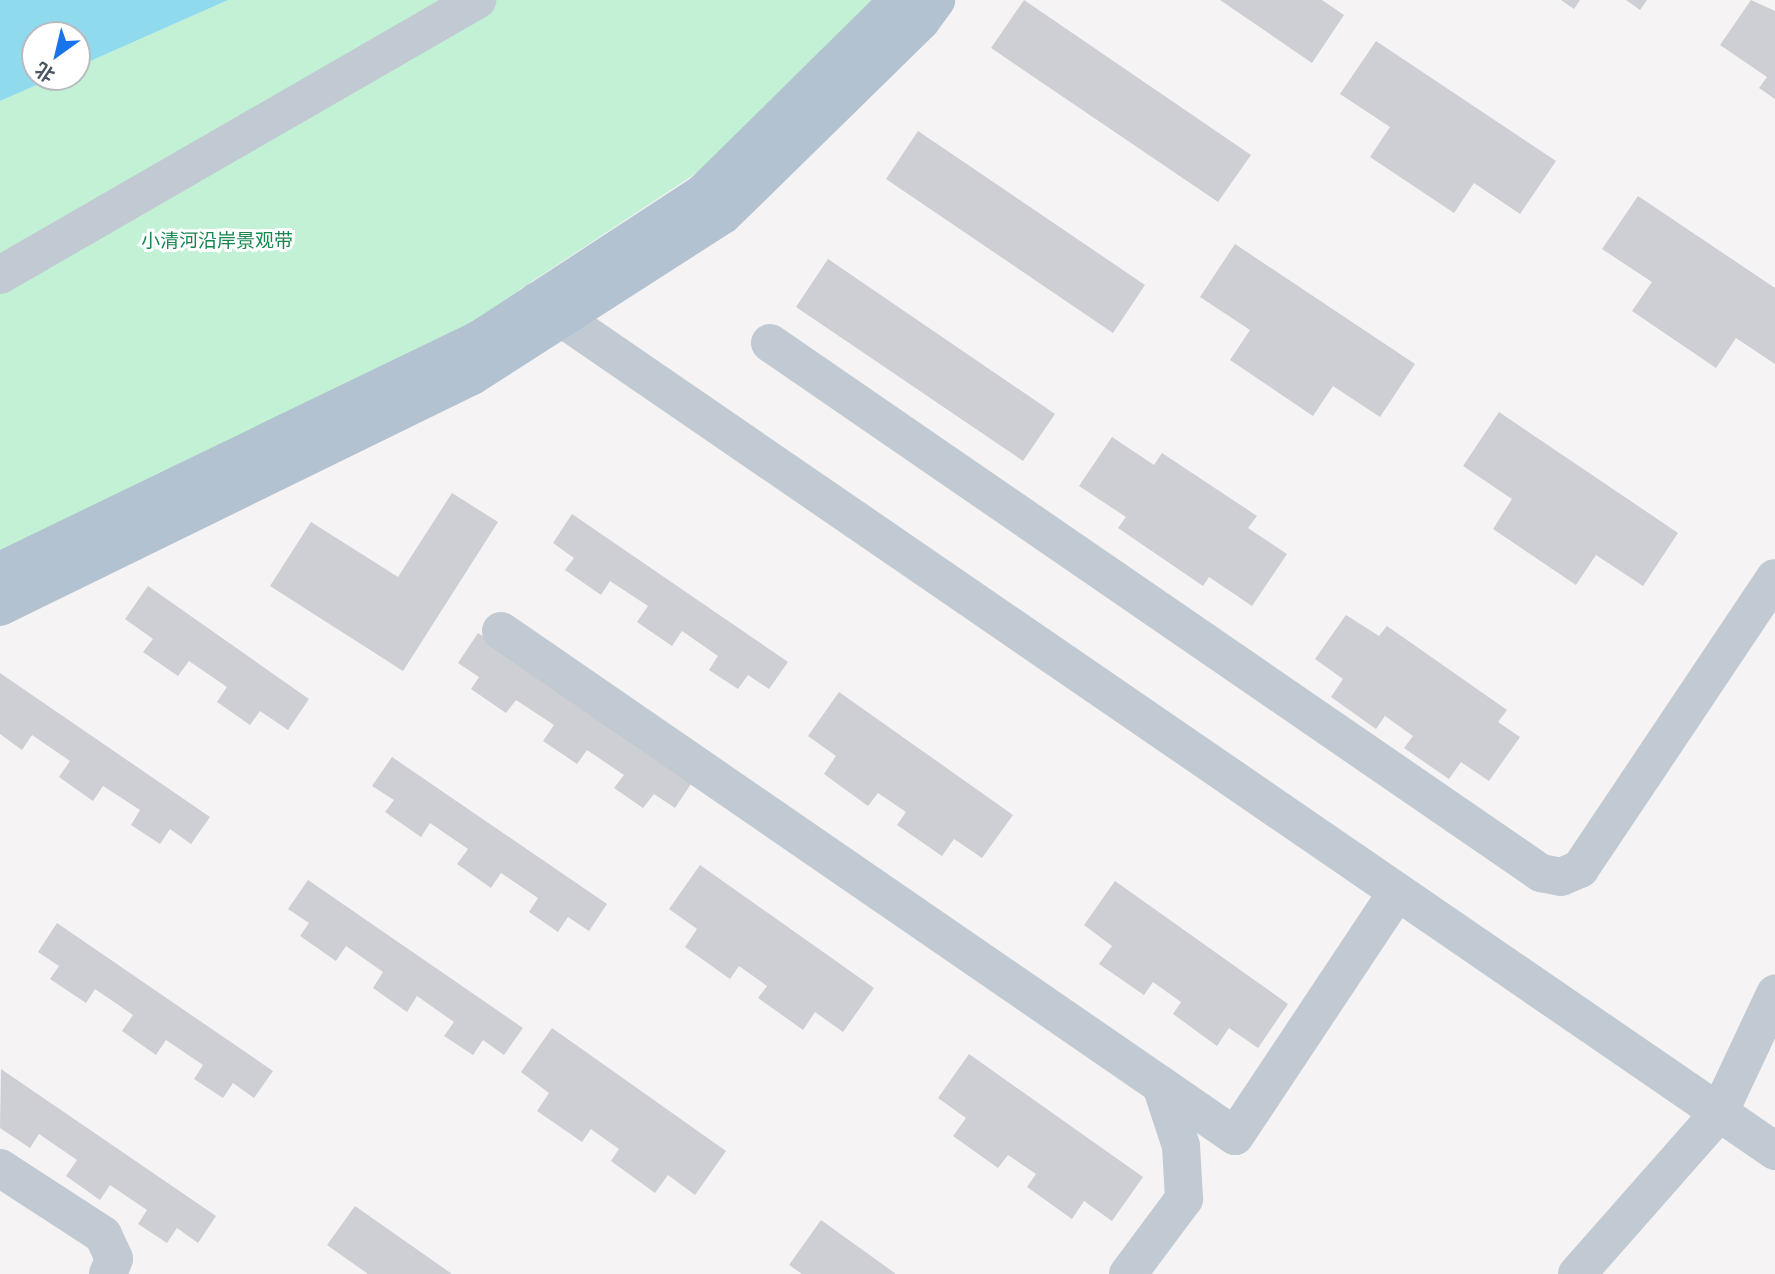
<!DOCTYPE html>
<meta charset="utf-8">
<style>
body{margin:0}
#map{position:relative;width:1775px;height:1274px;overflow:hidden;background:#f5f3f3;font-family:Arial,"Noto Sans SC",sans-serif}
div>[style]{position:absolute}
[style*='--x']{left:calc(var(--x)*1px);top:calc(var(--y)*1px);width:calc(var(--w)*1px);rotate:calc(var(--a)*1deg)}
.green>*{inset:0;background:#c3f1d5}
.water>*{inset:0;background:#90daee}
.building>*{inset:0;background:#cdcfd5}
.minor>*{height:38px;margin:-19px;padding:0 19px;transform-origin:19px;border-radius:19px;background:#c1cad2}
.major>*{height:38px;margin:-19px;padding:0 19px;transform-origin:19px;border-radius:19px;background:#b3c2d1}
span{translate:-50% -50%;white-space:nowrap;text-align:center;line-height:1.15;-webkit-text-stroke:6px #fff;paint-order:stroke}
.park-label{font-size:19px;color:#17864f}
.north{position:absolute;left:21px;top:21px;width:70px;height:70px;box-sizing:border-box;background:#fff;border:2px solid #b7bbc0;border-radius:50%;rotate:214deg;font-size:19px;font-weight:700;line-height:28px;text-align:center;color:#4a5661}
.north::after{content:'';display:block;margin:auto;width:24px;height:32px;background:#1a73e8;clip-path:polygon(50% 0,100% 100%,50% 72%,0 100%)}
</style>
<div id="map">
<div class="green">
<div style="clip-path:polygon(228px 0,915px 0,695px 174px,519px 290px,512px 333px,0 591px,0 101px,55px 77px,77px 77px,77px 67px)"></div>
</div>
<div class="water">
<div style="clip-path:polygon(0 0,228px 0,77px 67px,77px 35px,35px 35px,35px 77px,55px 77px,0 101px)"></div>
</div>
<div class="building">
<div style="clip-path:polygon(1024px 0,1251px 155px,1218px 202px,991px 48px)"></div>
<div style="clip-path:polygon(1220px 0,1322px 0,1344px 15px,1312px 63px)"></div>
<div style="clip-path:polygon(1561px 0,1580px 0,1574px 9px)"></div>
<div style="clip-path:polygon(1626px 0,1647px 0,1640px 10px)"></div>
<div style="clip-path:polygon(1751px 0,1775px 11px,1775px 99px,1759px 88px,1767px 77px,1720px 45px)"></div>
<div style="clip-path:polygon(1376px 41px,1556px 161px,1520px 214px,1474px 183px,1454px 213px,1370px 157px,1390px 127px,1340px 94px)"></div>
<div style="clip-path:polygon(918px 131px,1145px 285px,1113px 333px,886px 179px)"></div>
<div style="clip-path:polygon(1638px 196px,1775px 288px,1775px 364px,1736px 338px,1716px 368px,1632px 311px,1652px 282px,1602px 249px)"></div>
<div style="clip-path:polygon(1235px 244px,1415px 364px,1380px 417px,1333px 386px,1313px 416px,1230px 360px,1250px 330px,1200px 297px)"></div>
<div style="clip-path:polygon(828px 259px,1055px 414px,1023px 461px,796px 307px)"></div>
<div style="clip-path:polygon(1499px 412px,1678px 533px,1643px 586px,1596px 555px,1576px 585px,1493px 529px,1512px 499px,1463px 466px)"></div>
<div style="clip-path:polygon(1112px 437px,1154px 465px,1162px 453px,1257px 516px,1248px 528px,1287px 554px,1252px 606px,1209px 577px,1203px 586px,1118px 528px,1126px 517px,1079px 486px)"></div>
<div style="clip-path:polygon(452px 493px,498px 522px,403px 671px,270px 586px,311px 522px,398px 577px)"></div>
<div style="clip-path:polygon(572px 514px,788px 662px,769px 689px,748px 675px,738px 689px,709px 670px,718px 656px,682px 631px,672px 646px,637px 622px,648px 606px,610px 581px,601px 595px,565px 570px,574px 558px,553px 543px)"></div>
<div style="clip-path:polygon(148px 586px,309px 699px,288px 730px,260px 711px,250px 725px,217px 702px,227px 687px,189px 661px,178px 676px,143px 652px,153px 639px,125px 619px)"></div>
<div style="clip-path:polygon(1346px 615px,1379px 636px,1387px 626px,1507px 710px,1498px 722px,1520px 737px,1489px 781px,1461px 762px,1449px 779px,1404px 748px,1413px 736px,1385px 716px,1376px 729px,1331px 697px,1343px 679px,1315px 659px)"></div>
<div style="clip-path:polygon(478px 633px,693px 781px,675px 808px,654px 794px,643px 808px,614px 788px,624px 775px,587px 750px,577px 764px,543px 741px,554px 725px,516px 700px,506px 713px,471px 689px,479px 677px,458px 663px)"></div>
<div style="clip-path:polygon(0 673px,210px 817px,191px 844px,170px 829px,160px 844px,131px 825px,140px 810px,103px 786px,93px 801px,59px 777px,70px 761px,32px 735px,22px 750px,0 734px)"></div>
<div style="clip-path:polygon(839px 692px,1013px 815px,982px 858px,954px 839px,942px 856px,897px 825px,906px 812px,878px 793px,868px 806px,824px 774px,836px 756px,808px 736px)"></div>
<div style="clip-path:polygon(392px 757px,607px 904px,589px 931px,568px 917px,558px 932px,529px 912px,538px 898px,501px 873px,491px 888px,457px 864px,468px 849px,430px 823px,421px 837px,385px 812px,394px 800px,372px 786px)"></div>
<div style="clip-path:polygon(700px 865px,874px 988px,843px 1032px,815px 1012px,803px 1030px,758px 998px,767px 986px,739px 966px,730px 979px,685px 947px,697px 929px,669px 909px)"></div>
<div style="clip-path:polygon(308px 880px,523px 1028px,504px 1055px,483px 1040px,473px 1055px,444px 1036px,454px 1022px,417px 996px,407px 1012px,373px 988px,383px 972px,346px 946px,336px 961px,300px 936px,309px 923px,288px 909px)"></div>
<div style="clip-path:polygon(1115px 881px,1288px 1004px,1258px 1048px,1229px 1028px,1217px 1046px,1173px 1014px,1181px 1002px,1153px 982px,1144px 995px,1099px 964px,1112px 946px,1084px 925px)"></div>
<div style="clip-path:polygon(57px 923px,273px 1071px,254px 1098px,233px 1083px,223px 1098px,194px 1079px,203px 1065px,166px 1040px,156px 1055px,122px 1031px,133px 1015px,95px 989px,86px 1003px,50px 979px,59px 966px,38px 952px)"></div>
<div style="clip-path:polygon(552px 1028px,726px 1151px,695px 1195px,668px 1175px,655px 1193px,611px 1161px,619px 1149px,591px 1129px,582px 1142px,537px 1111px,549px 1093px,521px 1072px)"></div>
<div style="clip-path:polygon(969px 1054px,1143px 1177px,1112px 1221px,1084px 1201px,1072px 1219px,1027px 1187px,1036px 1174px,1008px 1155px,998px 1168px,953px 1136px,966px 1118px,938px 1098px)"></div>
<div style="clip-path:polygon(1px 1069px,216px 1216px,198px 1243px,177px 1228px,167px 1243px,138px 1224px,147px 1210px,110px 1185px,100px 1200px,66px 1176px,77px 1160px,39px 1134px,30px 1148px,0 1128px)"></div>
<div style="clip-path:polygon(355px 1206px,452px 1274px,368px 1274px,327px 1245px)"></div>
<div style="clip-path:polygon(821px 1220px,896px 1274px,802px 1274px,789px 1265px)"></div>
</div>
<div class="minor">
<div style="--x:0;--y:275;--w:551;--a:-29.96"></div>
<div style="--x:537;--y:301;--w:1502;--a:34.47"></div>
<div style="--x:770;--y:343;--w:936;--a:34.51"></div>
<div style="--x:1541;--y:873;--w:20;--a:11"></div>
<div style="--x:1561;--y:877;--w:21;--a:-23"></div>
<div style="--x:1580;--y:869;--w:350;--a:-56.2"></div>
<div style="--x:501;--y:631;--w:891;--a:34.53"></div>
<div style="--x:1235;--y:1136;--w:293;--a:-56.4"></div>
<div style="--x:0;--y:1168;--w:123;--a:33"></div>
<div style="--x:103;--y:1235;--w:26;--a:65"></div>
<div style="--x:114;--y:1259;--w:16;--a:112"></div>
<div style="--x:1128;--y:1274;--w:94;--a:-53.3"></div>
<div style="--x:1184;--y:1199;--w:53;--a:-93.2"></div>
<div style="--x:1181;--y:1146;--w:64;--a:-108.2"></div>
<div style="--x:1577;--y:1274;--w:215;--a:-48.6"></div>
<div style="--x:1719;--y:1113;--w:132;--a:-64.8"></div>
</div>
<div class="major">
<div style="--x:0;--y:571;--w:533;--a:-25.8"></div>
<div style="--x:480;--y:339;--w:265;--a:-33.2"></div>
<div style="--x:702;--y:194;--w:276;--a:-44.6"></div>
<div style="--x:0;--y:607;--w:525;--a:-26.08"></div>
<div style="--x:472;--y:376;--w:298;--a:-32.7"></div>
<div style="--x:723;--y:215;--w:277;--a:-44.4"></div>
<div style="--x:921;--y:21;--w:26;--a:-54"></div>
</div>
<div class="park-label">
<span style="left:217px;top:241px">小清河沿岸景观带</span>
</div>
<div class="north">北</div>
</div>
